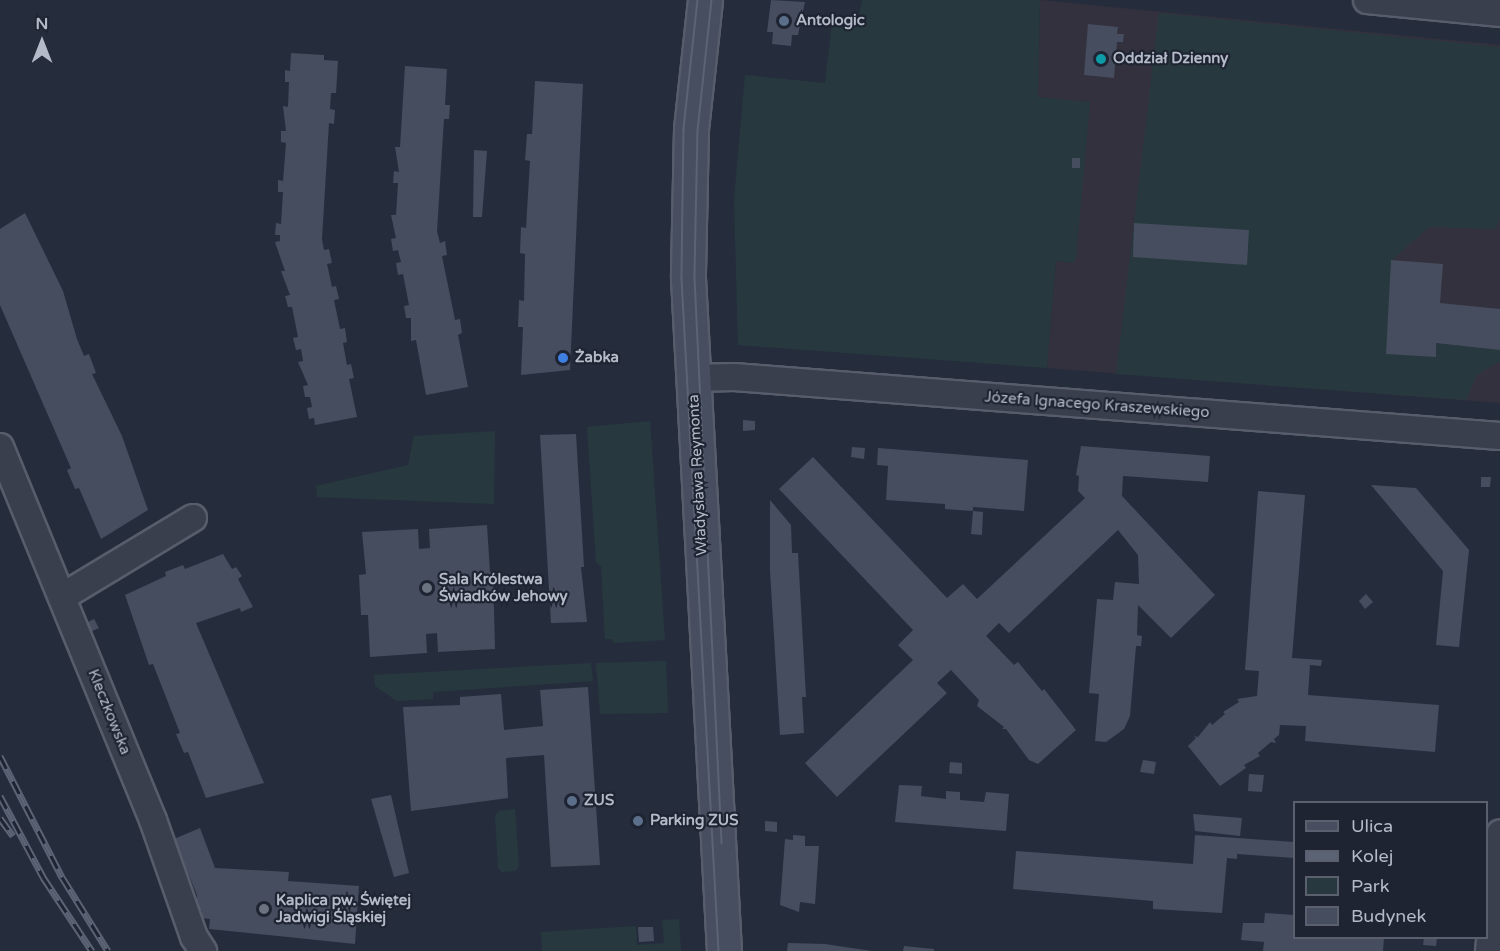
<!DOCTYPE html>
<meta charset="utf-8">
<style>
body{margin:0}
#map{position:relative;width:1500px;height:951px;overflow:hidden;background:#252d3d;font-family:"Varela Round",sans-serif}
div>[style]{position:absolute}
[style*='--x']{left:calc(var(--x)*1px);top:calc(var(--y)*1px);width:calc(var(--w)*1px);rotate:calc(var(--a)*1deg)}
.medical>*{inset:0;background:#34313e}
.green>*{inset:0;background:#27393e}
.building>*{inset:0;background:#454d5e}
.roads{filter:drop-shadow(2px 0 #575d6b) drop-shadow(-2px 0 #575d6b) drop-shadow(0 2px #575d6b) drop-shadow(0 -2px #575d6b)}
.minor>*{height:26px;margin:-13px;padding:0 13px;transform-origin:13px;border-radius:13px;background:#393f4d}
.secondary>*{height:33px;margin:-16.5px;padding:0 16.5px;transform-origin:16.5px;border-radius:16.5px;background:#474e60}
.tram>*{height:1.5px;margin:-0.75px;padding:0 0.75px;transform-origin:0.75px;border-radius:0.75px;background:#5b6374}
.rail>*{height:7px;margin-top:-3.5px;transform-origin:0;background:repeating-linear-gradient(90deg,#1e2432 0 14px,#5b6374 0 28px);box-sizing:border-box;border-block:2px solid #5b6374}
.dots>*{width:16px;height:16px;translate:-50% -50%;box-sizing:border-box;border:3px solid #1e2432;border-radius:50%}
span{translate:-50% -50%;white-space:nowrap;text-align:center;line-height:1.15;-webkit-text-stroke:4.5px #1e2432;paint-order:stroke}
.poi-label{font-size:15px;color:#b5bac8;font-weight:700}
.left{translate:0 -50%;text-align:left}
.street-label{font-size:15px;color:#b5bac8}
.legend{position:absolute;left:1293px;top:801px;width:195px;height:138px;box-sizing:border-box;background:#1e2432;border:2px solid #5a606e;margin:0;padding:8px 10px;list-style:none;font-size:18px;color:#b5bac8}
.legend li{display:flex;align-items:center;gap:12px;height:30px}
.legend b{width:30px;border:2px solid #5a606e}
.north{position:absolute;left:12px;top:12px;width:60px;height:60px;-webkit-text-stroke:4px #1e2432;paint-order:stroke;rotate:0deg;font-size:16px;font-weight:700;line-height:24px;text-align:center;color:#b5bac8}
.north::after{content:'';display:block;margin:auto;width:21px;height:27px;background:#b5bac8;clip-path:polygon(50% 0,100% 100%,50% 72%,0 100%)}
</style>
<div id="map">
<div class="medical">
<div style="clip-path:polygon(1040px 0,1500px 45px,1500px 403px,1047px 368px,1056px 261px,1073px 263px,1090px 102px,1038px 97px)"></div>
</div>
<div class="green">
<div style="clip-path:polygon(862px 0,1040px 0,1038px 97px,1090px 102px,1076px 259px,1073px 263px,1056px 261px,1047px 368px,738px 345px,734px 199px,745px 75px,825px 83px,833px 16px,859px 18px)"></div>
<div style="clip-path:polygon(1159px 13px,1500px 47px,1500px 219px,1495px 229px,1429px 227px,1391px 261px,1428px 357px,1436px 357px,1436px 343px,1500px 350px,1500px 361px,1477px 375px,1466px 400px,1116px 374px)"></div>
<div style="clip-path:polygon(650px 421px,665px 640px,613px 643px,613px 639px,605px 639px,601px 566px,596px 562px,587px 427px)"></div>
<div style="clip-path:polygon(495px 431px,494px 504px,317px 497px,316px 486px,408px 465px,414px 436px)"></div>
<div style="clip-path:polygon(666px 661px,668px 713px,600px 714px,596px 663px)"></div>
<div style="clip-path:polygon(591px 663px,593px 681px,433px 692px,433px 699px,397px 701px,375px 686px,374px 675px)"></div>
<div style="clip-path:polygon(515px 809px,519px 867px,515px 871px,502px 872px,498px 868px,495px 815px,499px 811px)"></div>
<div style="clip-path:polygon(679px 919px,681px 951px,542px 951px,541px 932px,636px 926px,637px 945px,664px 943px,662px 920px)"></div>
</div>
<div class="building">
<div style="clip-path:polygon(771px 0,805px 2px,798px 35px,792px 35px,791px 46px,772px 44px,773px 32px,767px 32px)"></div>
<div style="clip-path:polygon(1088px 24px,1118px 27px,1117px 34px,1124px 34px,1123px 42px,1117px 42px,1114px 78px,1084px 75px)"></div>
<div style="clip-path:polygon(291px 53px,324px 55px,324px 60px,338px 61px,336px 93px,331px 93px,330px 109px,335px 110px,334px 124px,329px 123px,322px 239px,324px 250px,329px 249px,332px 263px,327px 264px,332px 287px,336px 286px,339px 299px,334px 300px,340px 329px,345px 328px,347px 342px,343px 343px,347px 365px,351px 364px,354px 378px,349px 379px,357px 417px,315px 425px,314px 418px,309px 419px,307px 408px,312px 407px,310px 397px,305px 397px,303px 386px,308px 385px,298px 362px,303px 361px,301px 349px,296px 350px,293px 338px,298px 337px,292px 307px,288px 307px,285px 296px,290px 295px,281px 271px,285px 271px,275px 242px,280px 241px,280px 235px,275px 235px,276px 223px,281px 224px,283px 192px,278px 192px,278px 180px,283px 181px,286px 143px,281px 142px,281px 131px,286px 131px,283px 106px,288px 107px,289px 82px,285px 82px,285px 70px,290px 71px)"></div>
<div style="clip-path:polygon(405px 66px,447px 69px,445px 105px,450px 105px,449px 119px,444px 119px,437px 231px,440px 243px,445px 241px,447px 255px,442px 256px,455px 320px,460px 319px,462px 333px,458px 335px,468px 387px,426px 395px,416px 340px,411px 341px,411px 318px,406px 318px,404px 306px,409px 305px,403px 274px,398px 275px,396px 263px,401px 262px,398px 250px,393px 251px,391px 239px,396px 238px,391px 215px,396px 215px,398px 183px,393px 183px,394px 171px,399px 172px,395px 147px,400px 147px)"></div>
<div style="clip-path:polygon(535px 81px,583px 84px,570px 370px,521px 375px,523px 327px,518px 327px,519px 300px,524px 301px,525px 254px,520px 253px,521px 227px,526px 228px,530px 161px,525px 160px,527px 134px,532px 134px)"></div>
<div style="clip-path:polygon(474px 150px,487px 151px,482px 217px,473px 217px)"></div>
<div style="clip-path:polygon(1072px 158px,1080px 158px,1080px 168px,1072px 168px)"></div>
<div style="clip-path:polygon(25px 213px,63px 291px,77px 339px,84px 356px,89px 354px,96px 373px,92px 374px,122px 436px,148px 510px,101px 539px,79px 488px,75px 489px,67px 470px,71px 468px,0 305px,0 229px)"></div>
<div style="clip-path:polygon(1134px 223px,1249px 230px,1247px 265px,1133px 257px)"></div>
<div style="clip-path:polygon(1391px 260px,1443px 264px,1440px 303px,1500px 309px,1500px 350px,1436px 343px,1436px 357px,1386px 354px)"></div>
<div style="clip-path:polygon(743px 420px,755px 421px,755px 430px,743px 431px)"></div>
<div style="clip-path:polygon(576px 434px,584px 567px,581px 567px,587px 622px,551px 623px,540px 435px)"></div>
<div style="clip-path:polygon(1081px 446px,1210px 456px,1208px 482px,1123px 476px,1122px 496px,1215px 595px,1171px 638px,1138px 605px,1137px 635px,1142px 636px,1141px 646px,1136px 646px,1130px 716px,1124px 729px,1106px 742px,1095px 741px,1099px 694px,1089px 693px,1097px 599px,1113px 600px,1115px 582px,1139px 584px,1138px 555px,1118px 530px,1009px 633px,999px 623px,986px 636px,1014px 665px,1018px 662px,1042px 691px,1044px 689px,1076px 730px,1038px 764px,1029px 760px,1006px 729px,1002px 729px,1004px 727px,977px 706px,979px 700px,951px 670px,937px 683px,947px 693px,837px 797px,805px 763px,913px 660px,898px 645px,913px 630px,779px 489px,813px 457px,947px 598px,963px 584px,977px 599px,1085px 498px,1078px 491px,1079px 476px,1076px 475px)"></div>
<div style="clip-path:polygon(852px 447px,865px 448px,864px 459px,851px 457px)"></div>
<div style="clip-path:polygon(878px 448px,1028px 460px,1024px 511px,973px 507px,973px 511px,983px 512px,982px 535px,971px 534px,973px 511px,945px 509px,945px 504px,886px 500px,888px 466px,877px 465px)"></div>
<div style="clip-path:polygon(1481px 477px,1491px 477px,1490px 487px,1481px 487px)"></div>
<div style="clip-path:polygon(1371px 485px,1416px 488px,1469px 550px,1459px 647px,1436px 645px,1443px 571px)"></div>
<div style="clip-path:polygon(1258px 491px,1305px 495px,1292px 658px,1322px 660px,1321px 666px,1310px 665px,1308px 695px,1439px 705px,1435px 752px,1305px 741px,1306px 726px,1280px 725px,1279px 735px,1274px 739px,1276px 743px,1271px 742px,1258px 753px,1260px 756px,1244px 765px,1246px 768px,1220px 786px,1188px 746px,1196px 738px,1194px 736px,1198px 737px,1210px 722px,1212px 725px,1225px 714px,1223px 712px,1239px 702px,1237px 699px,1257px 696px,1259px 671px,1245px 670px)"></div>
<div style="clip-path:polygon(770px 500px,791px 525px,792px 553px,798px 553px,806px 697px,802px 697px,804px 733px,780px 735px,770px 571px)"></div>
<div style="clip-path:polygon(487px 525px,490px 572px,493px 572px,495px 649px,438px 652px,437px 633px,426px 634px,427px 653px,370px 657px,368px 615px,361px 615px,359px 575px,366px 574px,362px 532px,418px 529px,419px 549px,430px 548px,429px 529px)"></div>
<div style="clip-path:polygon(223px 554px,232px 569px,236px 567px,242px 576px,238px 579px,253px 607px,241px 612px,240px 608px,196px 623px,264px 783px,206px 798px,188px 752px,184px 753px,176px 734px,180px 733px,153px 664px,149px 665px,125px 595px,166px 576px,165px 572px,183px 565px,185px 569px)"></div>
<div style="clip-path:polygon(1366px 594px,1373px 602px,1365px 609px,1359px 601px)"></div>
<div style="clip-path:polygon(94px 619px,99px 628px,90px 632px,86px 623px)"></div>
<div style="clip-path:polygon(588px 687px,600px 865px,551px 867px,544px 755px,506px 758px,508px 798px,411px 811px,403px 707px,460px 705px,460px 697px,501px 694px,504px 730px,543px 726px,540px 690px)"></div>
<div style="clip-path:polygon(1143px 760px,1156px 762px,1154px 774px,1140px 772px)"></div>
<div style="clip-path:polygon(950px 762px,962px 763px,962px 774px,949px 773px)"></div>
<div style="clip-path:polygon(1249px 774px,1264px 775px,1262px 792px,1248px 791px)"></div>
<div style="clip-path:polygon(899px 785px,922px 786px,921px 796px,946px 799px,946px 791px,960px 792px,960px 800px,984px 802px,986px 792px,1009px 794px,1006px 831px,895px 822px)"></div>
<div style="clip-path:polygon(391px 795px,409px 873px,394px 877px,371px 799px)"></div>
<div style="clip-path:polygon(1193px 814px,1242px 818px,1240px 836px,1195px 831px)"></div>
<div style="clip-path:polygon(765px 821px,777px 822px,777px 832px,765px 831px)"></div>
<div style="clip-path:polygon(200px 828px,215px 868px,289px 872px,288px 881px,359px 886px,355px 944px,209px 929px,210px 919px,201px 918px,202px 911px,197px 911px,197px 895px,174px 839px)"></div>
<div style="clip-path:polygon(793px 835px,805px 836px,805px 846px,819px 846px,815px 904px,800px 902px,799px 912px,780px 905px,785px 839px,793px 840px)"></div>
<div style="clip-path:polygon(1195px 835px,1294px 842px,1294px 858px,1237px 854px,1237px 859px,1227px 858px,1222px 913px,1153px 909px,1153px 901px,1013px 889px,1016px 851px,1193px 864px)"></div>
<div style="clip-path:polygon(1265px 913px,1294px 915px,1294px 938px,1384px 938px,1383px 951px,1263px 951px,1264px 942px,1241px 940px,1243px 923px,1264px 923px)"></div>
<div style="clip-path:polygon(638px 927px,653px 927px,654px 941px,639px 942px)"></div>
<div style="clip-path:polygon(1424px 938px,1437px 938px,1436px 946px,1423px 945px)"></div>
<div style="clip-path:polygon(788px 943px,825px 944px,872px 951px,787px 951px)"></div>
<div style="clip-path:polygon(904px 946px,934px 949px,934px 951px,903px 951px)"></div>
</div>
<div class="roads">
<div class="minor">
<div style="--x:1367;--y:0;--w:134;--a:5.6"></div>
<div style="--x:693;--y:378;--w:41;--a:-1.4"></div>
<div style="--x:734;--y:377;--w:768;--a:4.4"></div>
<div style="--x:0;--y:447;--w:403;--a:67.7"></div>
<div style="--x:153;--y:820;--w:124;--a:70.7"></div>
<div style="--x:194;--y:937;--w:17;--a:57"></div>
<div style="--x:62;--y:597;--w:153;--a:-31.1"></div>
<div style="--x:1489;--y:951;--w:118;--a:-84.6"></div>
</div>
<div class="secondary">
<div style="--x:705;--y:0;--w:130;--a:96.2"></div>
<div style="--x:691;--y:129;--w:149;--a:91.2"></div>
<div style="--x:688;--y:278;--w:674;--a:86.94"></div>
</div>
</div>
<div class="tram">
<div style="--x:698;--y:0;--w:130;--a:96.2"></div>
<div style="--x:684;--y:129;--w:150;--a:90.8"></div>
<div style="--x:682;--y:279;--w:673;--a:86.85"></div>
<div style="--x:712;--y:0;--w:131;--a:96.1"></div>
<div style="--x:698;--y:130;--w:148;--a:91.2"></div>
<div style="--x:695;--y:278;--w:566;--a:87.26"></div>
</div>
<div class="rail">
<div style="--x:0;--y:756;--w:136;--a:62.9"></div>
<div style="--x:62;--y:877;--w:87;--a:58.1"></div>
<div style="--x:0;--y:796;--w:92;--a:62"></div>
<div style="--x:43;--y:877;--w:89;--a:56.5"></div>
<div style="--x:0;--y:818;--w:22;--a:54"></div>
</div>
<div class="dots">
<div style="left:784px;top:21px;background:#5c6f8a"></div>
<div style="left:1101px;top:59px;background:#0f9aa8"></div>
<div style="left:563px;top:358px;background:#3f7fe0"></div>
<div style="left:427px;top:588px;background:#6b7280"></div>
<div style="left:572px;top:801px;background:#5c6f8a"></div>
<div style="left:638px;top:821px;background:#5c6f8a"></div>
<div style="left:264px;top:909px;background:#6b7280"></div>
</div>
<div class="poi-label">
<span class="left" style="left:796px;top:21px">Antologic</span>
<span class="left" style="left:1113px;top:59px">Oddział Dzienny</span>
<span class="left" style="left:575px;top:358px">Żabka</span>
<span class="left" style="left:439px;top:588px">Sala Królestwa<br>Świadków Jehowy</span>
<span class="left" style="left:584px;top:801px">ZUS</span>
<span class="left" style="left:650px;top:821px">Parking ZUS</span>
<span class="left" style="left:276px;top:909px">Kaplica pw. Świętej<br>Jadwigi Śląskiej</span>
</div>
<div class="street-label">
<span style="left:1097px;top:405px;rotate:4deg">Józefa Ignacego Kraszewskiego</span>
<span style="left:698px;top:475px;rotate:-93deg">Władysława Reymonta</span>
<span style="left:109px;top:712px;rotate:68deg">Kleczkowska</span>
</div>
<ul class="legend">
<li><b style="height:8px;background:#474e60"></b>Ulica</li>
<li><b style="height:8px;background:#5b6374"></b>Kolej</li>
<li><b style="height:16px;background:#27393e"></b>Park</li>
<li><b style="height:16px;background:#454d5e"></b>Budynek</li>
</ul>
<div class="north">N</div>
</div>
